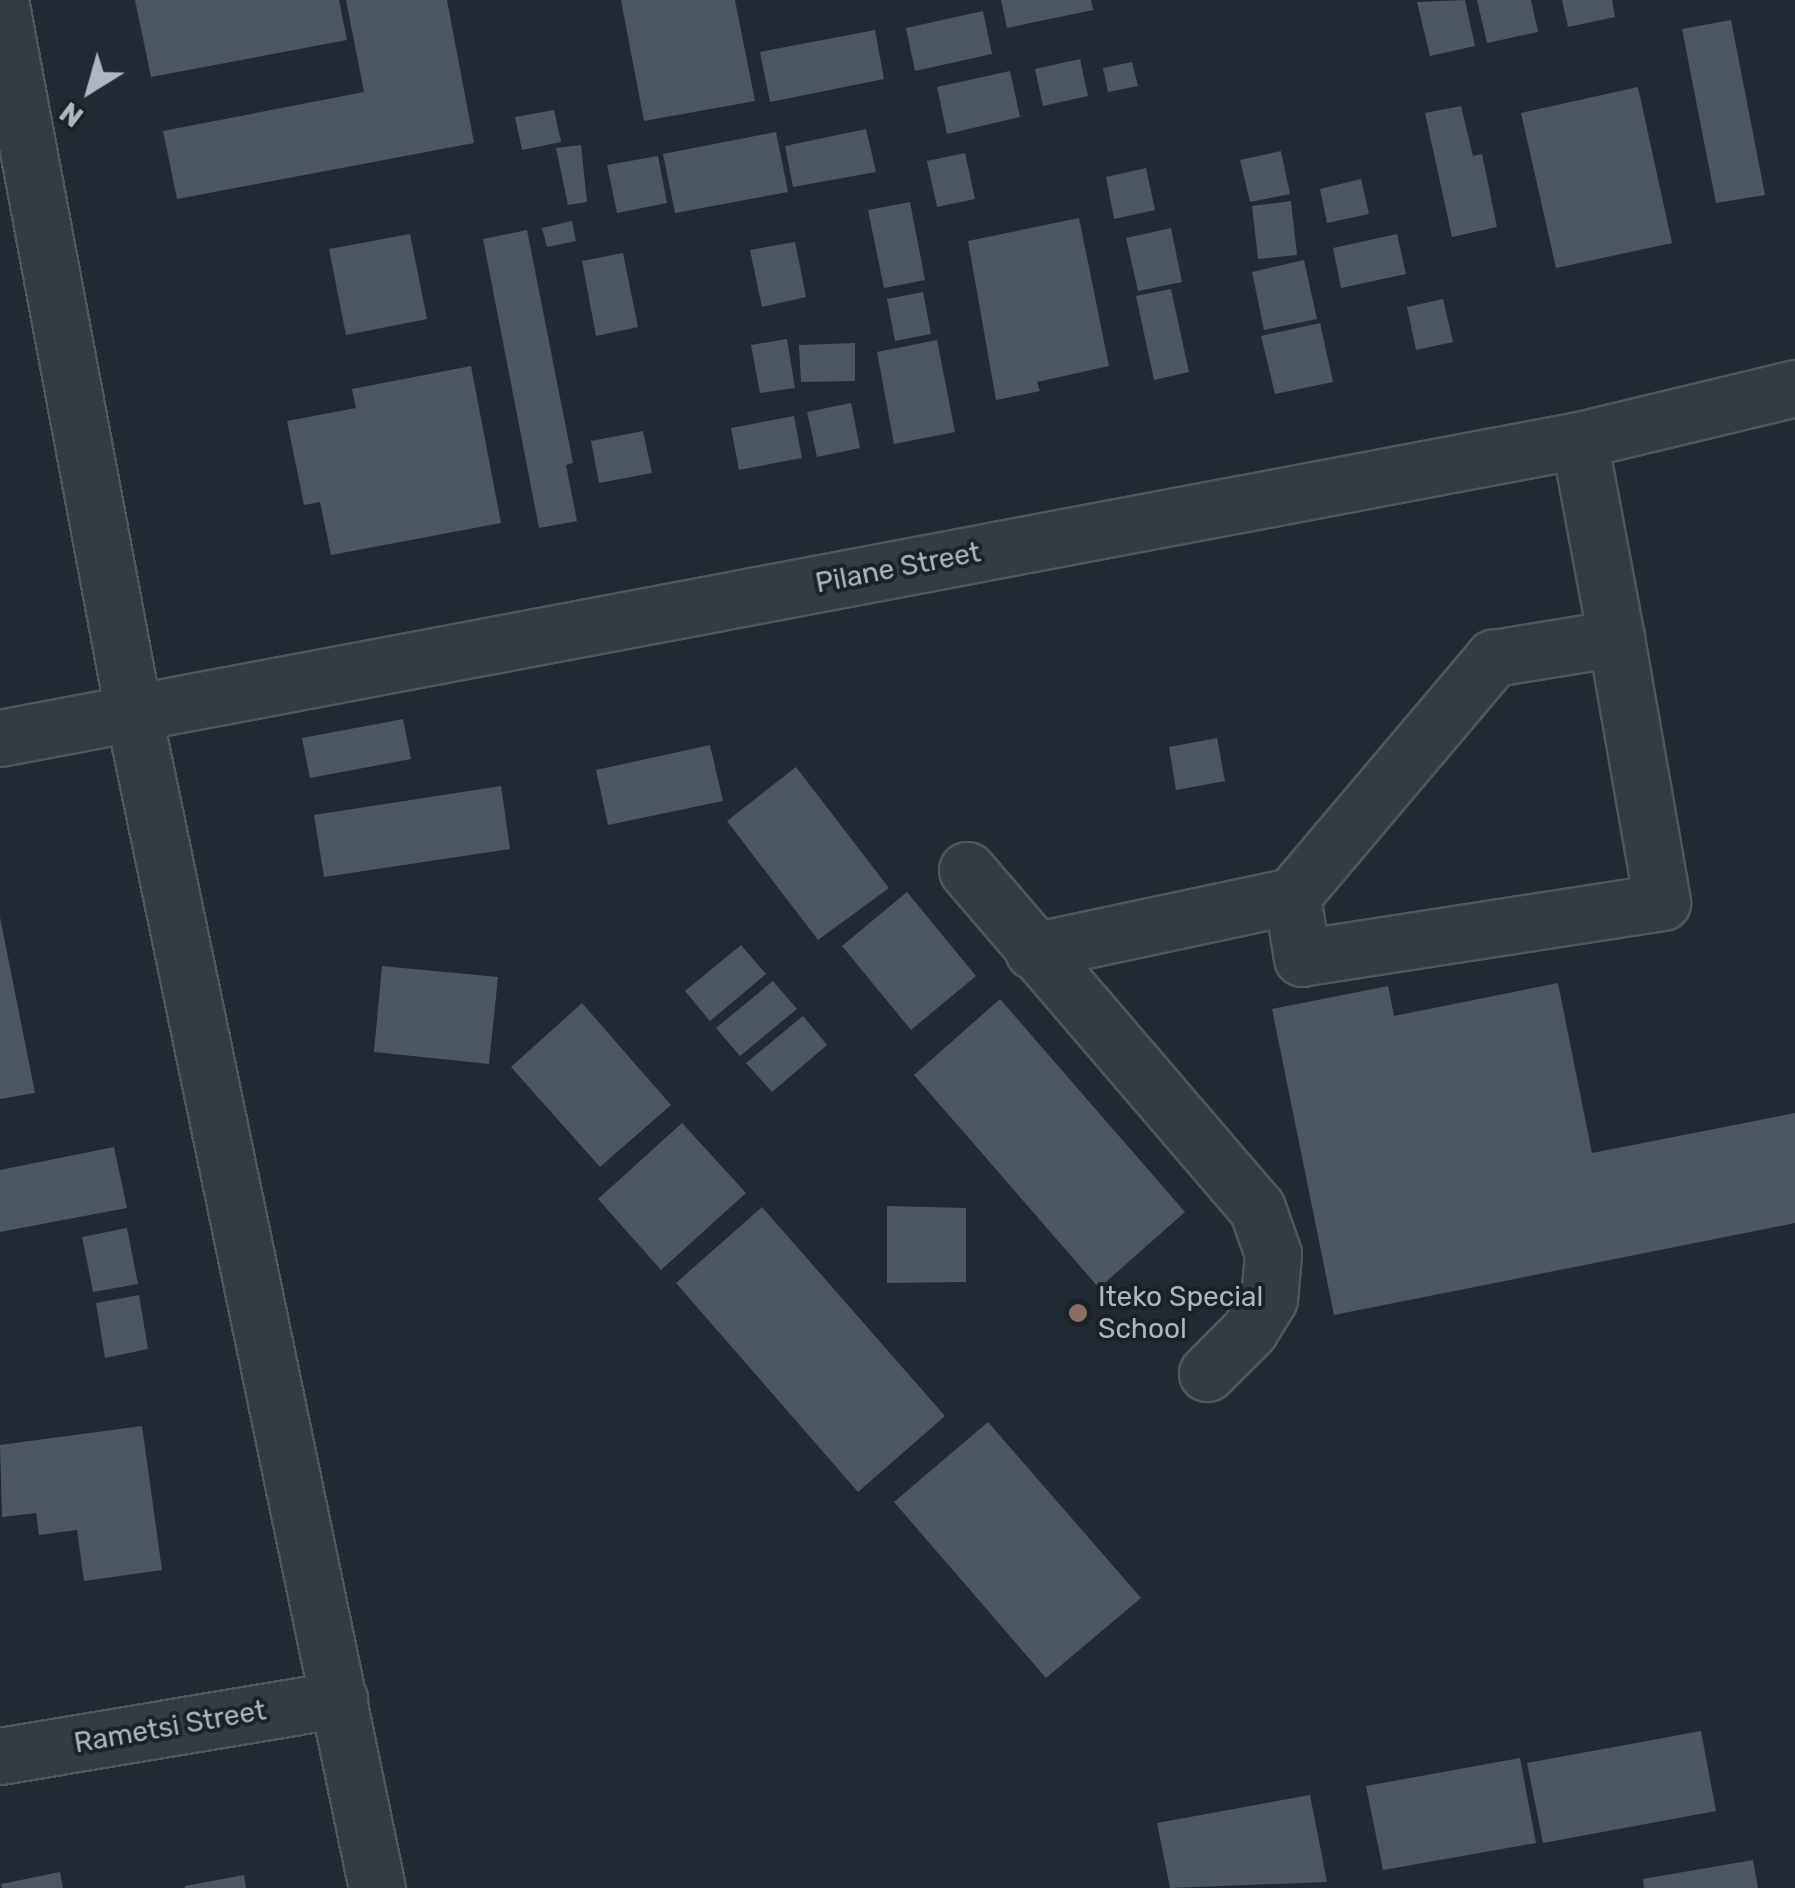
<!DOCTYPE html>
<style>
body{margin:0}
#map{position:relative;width:1795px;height:1888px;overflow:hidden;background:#212a32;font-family:Rubik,sans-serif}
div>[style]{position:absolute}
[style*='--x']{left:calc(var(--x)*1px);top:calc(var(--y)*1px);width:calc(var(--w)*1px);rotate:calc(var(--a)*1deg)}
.building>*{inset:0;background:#4c5760}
.roads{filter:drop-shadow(2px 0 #4f575e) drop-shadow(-2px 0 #4f575e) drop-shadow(0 2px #4f575e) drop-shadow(0 -2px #4f575e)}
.minor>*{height:55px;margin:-27.5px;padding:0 27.5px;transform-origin:27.5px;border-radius:27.5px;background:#343c43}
.dots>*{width:28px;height:28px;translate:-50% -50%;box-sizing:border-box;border:5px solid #1a2127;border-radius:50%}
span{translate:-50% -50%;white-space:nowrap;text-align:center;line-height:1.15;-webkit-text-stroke:8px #1a2127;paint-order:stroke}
.street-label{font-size:28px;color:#aeb7c0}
.poi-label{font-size:28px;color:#aeb7c0}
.left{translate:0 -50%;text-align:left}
.north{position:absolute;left:40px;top:40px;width:100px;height:100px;-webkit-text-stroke:8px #1a2127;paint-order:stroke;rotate:217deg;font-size:28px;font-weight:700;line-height:40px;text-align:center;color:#aeb7c0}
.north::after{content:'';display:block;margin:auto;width:35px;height:45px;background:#aeb7c0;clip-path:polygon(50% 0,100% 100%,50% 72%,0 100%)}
</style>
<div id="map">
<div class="building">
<div style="clip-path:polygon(135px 0,339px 0,347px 40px,151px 77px)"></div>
<div style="clip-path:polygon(346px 0,447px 0,474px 143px,177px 199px,163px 131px,364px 92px)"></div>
<div style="clip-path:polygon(621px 0,735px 0,755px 101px,644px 121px)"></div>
<div style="clip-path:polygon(1001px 0,1091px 0,1093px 10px,1007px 28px)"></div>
<div style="clip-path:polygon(1465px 0,1475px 46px,1430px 56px,1417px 2px)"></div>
<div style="clip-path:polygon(1477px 0,1531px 0,1538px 32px,1487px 43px)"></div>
<div style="clip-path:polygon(1562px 0,1612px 0,1615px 17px,1568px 27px)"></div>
<div style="clip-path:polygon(983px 11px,992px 54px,915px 71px,906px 28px)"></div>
<div style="clip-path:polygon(1731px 20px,1765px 195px,1716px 203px,1682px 29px)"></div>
<div style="clip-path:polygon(875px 30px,884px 79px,770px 102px,760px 52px)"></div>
<div style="clip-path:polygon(1080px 59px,1088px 96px,1043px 106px,1035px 69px)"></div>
<div style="clip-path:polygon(1132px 62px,1138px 86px,1108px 92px,1103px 68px)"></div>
<div style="clip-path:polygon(1010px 71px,1020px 117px,947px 134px,937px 87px)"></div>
<div style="clip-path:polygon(1638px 87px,1672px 243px,1556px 268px,1521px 113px)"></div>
<div style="clip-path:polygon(1461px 106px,1473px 156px,1482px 154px,1497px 227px,1452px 237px,1425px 113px)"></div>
<div style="clip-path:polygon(554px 110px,561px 142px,522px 150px,515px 117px)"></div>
<div style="clip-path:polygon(866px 129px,876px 172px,793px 187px,785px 146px)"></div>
<div style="clip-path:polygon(776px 132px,788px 192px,675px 213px,663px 154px)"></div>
<div style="clip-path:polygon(581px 145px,587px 202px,568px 205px,556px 148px)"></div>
<div style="clip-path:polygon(1281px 151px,1290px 194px,1250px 202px,1240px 160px)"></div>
<div style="clip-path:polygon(965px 153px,975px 199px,937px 207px,927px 161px)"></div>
<div style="clip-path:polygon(658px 156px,667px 203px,617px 213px,607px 165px)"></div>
<div style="clip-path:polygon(1146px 168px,1155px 210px,1114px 219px,1106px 177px)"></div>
<div style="clip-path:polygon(1361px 179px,1369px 214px,1327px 223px,1320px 189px)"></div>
<div style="clip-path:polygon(1291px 201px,1297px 255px,1258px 259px,1252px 206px)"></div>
<div style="clip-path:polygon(910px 202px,925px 280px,884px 288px,868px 210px)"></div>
<div style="clip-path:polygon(1079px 218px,1109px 366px,1037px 382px,1040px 391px,996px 400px,968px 241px)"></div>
<div style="clip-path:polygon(572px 221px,576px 241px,547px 247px,542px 228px)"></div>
<div style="clip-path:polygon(1171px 228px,1182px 282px,1138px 291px,1126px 238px)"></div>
<div style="clip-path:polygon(527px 230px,573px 463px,566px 465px,577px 521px,539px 528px,483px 239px)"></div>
<div style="clip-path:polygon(410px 234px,427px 319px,346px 335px,329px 249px)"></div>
<div style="clip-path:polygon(1397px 234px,1406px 274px,1341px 288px,1333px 248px)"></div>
<div style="clip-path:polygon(795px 242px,806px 297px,762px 307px,750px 250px)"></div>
<div style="clip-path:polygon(623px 253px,638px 327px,596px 336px,582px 261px)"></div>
<div style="clip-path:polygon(1304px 260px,1317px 319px,1264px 330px,1252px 272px)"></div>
<div style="clip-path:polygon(1171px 289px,1189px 372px,1154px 380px,1136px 296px)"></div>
<div style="clip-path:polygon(923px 292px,931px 334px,895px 341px,887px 299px)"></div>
<div style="clip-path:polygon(1443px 299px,1453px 342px,1416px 350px,1407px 307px)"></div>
<div style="clip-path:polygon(1320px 323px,1333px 382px,1275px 394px,1261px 336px)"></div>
<div style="clip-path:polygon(787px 339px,795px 388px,760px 393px,751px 345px)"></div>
<div style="clip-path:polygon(937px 340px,955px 432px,894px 444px,877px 352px)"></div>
<div style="clip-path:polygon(855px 343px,855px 381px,801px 382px,799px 345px)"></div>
<div style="clip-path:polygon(471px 366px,501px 523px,331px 555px,320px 502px,304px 505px,287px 421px,356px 408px,352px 389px)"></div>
<div style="clip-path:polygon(851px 403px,860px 448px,817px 457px,807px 412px)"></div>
<div style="clip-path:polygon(794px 416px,802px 458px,739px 470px,731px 428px)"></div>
<div style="clip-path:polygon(643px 431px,652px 473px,599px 483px,591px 441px)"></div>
<div style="clip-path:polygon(403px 719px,411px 759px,310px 778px,302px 738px)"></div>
<div style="clip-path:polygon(1217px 738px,1225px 781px,1176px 790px,1169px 747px)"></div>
<div style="clip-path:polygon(710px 745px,723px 801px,608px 825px,596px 770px)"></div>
<div style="clip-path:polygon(796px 767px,889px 888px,818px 940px,727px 821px)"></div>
<div style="clip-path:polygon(501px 786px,510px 849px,324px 877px,314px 815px)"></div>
<div style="clip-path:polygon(907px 892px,976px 976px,911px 1030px,842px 946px)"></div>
<div style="clip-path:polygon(0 917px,35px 1093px,0 1099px)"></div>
<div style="clip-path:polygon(741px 945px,766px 974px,710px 1021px,685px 991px)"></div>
<div style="clip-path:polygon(382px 966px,498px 977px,489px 1064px,374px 1052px)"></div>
<div style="clip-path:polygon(773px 981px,797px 1009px,740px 1056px,716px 1028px)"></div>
<div style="clip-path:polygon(1558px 983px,1592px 1153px,1795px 1113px,1795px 1223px,1334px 1315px,1272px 1009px,1388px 986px,1394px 1016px)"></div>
<div style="clip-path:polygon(1000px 999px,1185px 1212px,1099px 1288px,914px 1075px)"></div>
<div style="clip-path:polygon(582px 1003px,671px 1105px,600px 1167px,511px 1067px)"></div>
<div style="clip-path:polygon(803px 1016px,827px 1045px,772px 1092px,746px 1063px)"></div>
<div style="clip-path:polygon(682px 1123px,746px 1193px,661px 1270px,598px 1199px)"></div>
<div style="clip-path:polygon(114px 1147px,127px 1208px,0 1232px,0 1170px)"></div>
<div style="clip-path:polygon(887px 1206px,966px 1208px,966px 1282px,887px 1283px)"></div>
<div style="clip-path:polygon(762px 1207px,945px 1416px,858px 1492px,676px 1283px)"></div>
<div style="clip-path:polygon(127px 1228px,138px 1284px,93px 1292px,82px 1237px)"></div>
<div style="clip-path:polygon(139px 1295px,148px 1349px,105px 1358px,96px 1303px)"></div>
<div style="clip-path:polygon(988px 1422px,1141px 1598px,1046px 1678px,894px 1502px)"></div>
<div style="clip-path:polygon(142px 1426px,162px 1570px,84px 1581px,77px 1530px,39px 1535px,36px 1513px,2px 1517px,0 1445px)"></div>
<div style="clip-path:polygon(1701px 1731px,1716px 1811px,1543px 1843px,1527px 1763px)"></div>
<div style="clip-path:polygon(1520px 1758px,1536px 1843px,1383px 1870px,1366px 1786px)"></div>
<div style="clip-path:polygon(1310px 1795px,1327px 1882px,1170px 1888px,1157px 1823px)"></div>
<div style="clip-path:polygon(1753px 1860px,1758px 1888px,1644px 1888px,1643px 1879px)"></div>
<div style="clip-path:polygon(60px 1872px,63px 1888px,2px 1888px,1px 1884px)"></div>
<div style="clip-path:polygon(244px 1875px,246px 1888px,185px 1888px,185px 1886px)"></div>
</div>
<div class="roads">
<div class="minor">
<div style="--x:0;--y:0;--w:723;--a:79.4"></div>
<div style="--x:133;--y:711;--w:1202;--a:78.29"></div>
<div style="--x:1579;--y:440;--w:201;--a:79.4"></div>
<div style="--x:1616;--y:638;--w:268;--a:80.1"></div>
<div style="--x:1662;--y:902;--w:364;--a:171.2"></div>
<div style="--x:1302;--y:958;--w:63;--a:-99.2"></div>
<div style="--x:1292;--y:896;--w:312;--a:-49.8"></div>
<div style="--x:1493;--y:658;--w:125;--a:-9.2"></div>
<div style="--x:0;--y:738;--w:1607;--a:-10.69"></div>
<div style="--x:1579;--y:440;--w:222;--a:-13.5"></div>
<div style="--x:967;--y:870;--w:445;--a:49.4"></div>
<div style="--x:1257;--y:1208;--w:49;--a:70.8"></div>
<div style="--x:1273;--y:1254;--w:45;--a:95.1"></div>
<div style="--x:1269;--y:1299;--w:36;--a:122"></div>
<div style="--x:1250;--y:1330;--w:61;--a:135"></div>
<div style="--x:1033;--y:951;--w:265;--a:-12"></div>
<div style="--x:0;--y:1756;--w:344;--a:-9.5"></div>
</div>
</div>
<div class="dots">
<div style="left:1078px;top:1313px;background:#8d6e63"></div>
</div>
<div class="street-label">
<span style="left:898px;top:568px;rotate:-11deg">Pilane Street</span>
<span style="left:170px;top:1727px;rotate:-10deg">Rametsi Street</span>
</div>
<div class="poi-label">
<span class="left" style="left:1098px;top:1313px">Iteko Special<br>School</span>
</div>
<div class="north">N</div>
</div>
